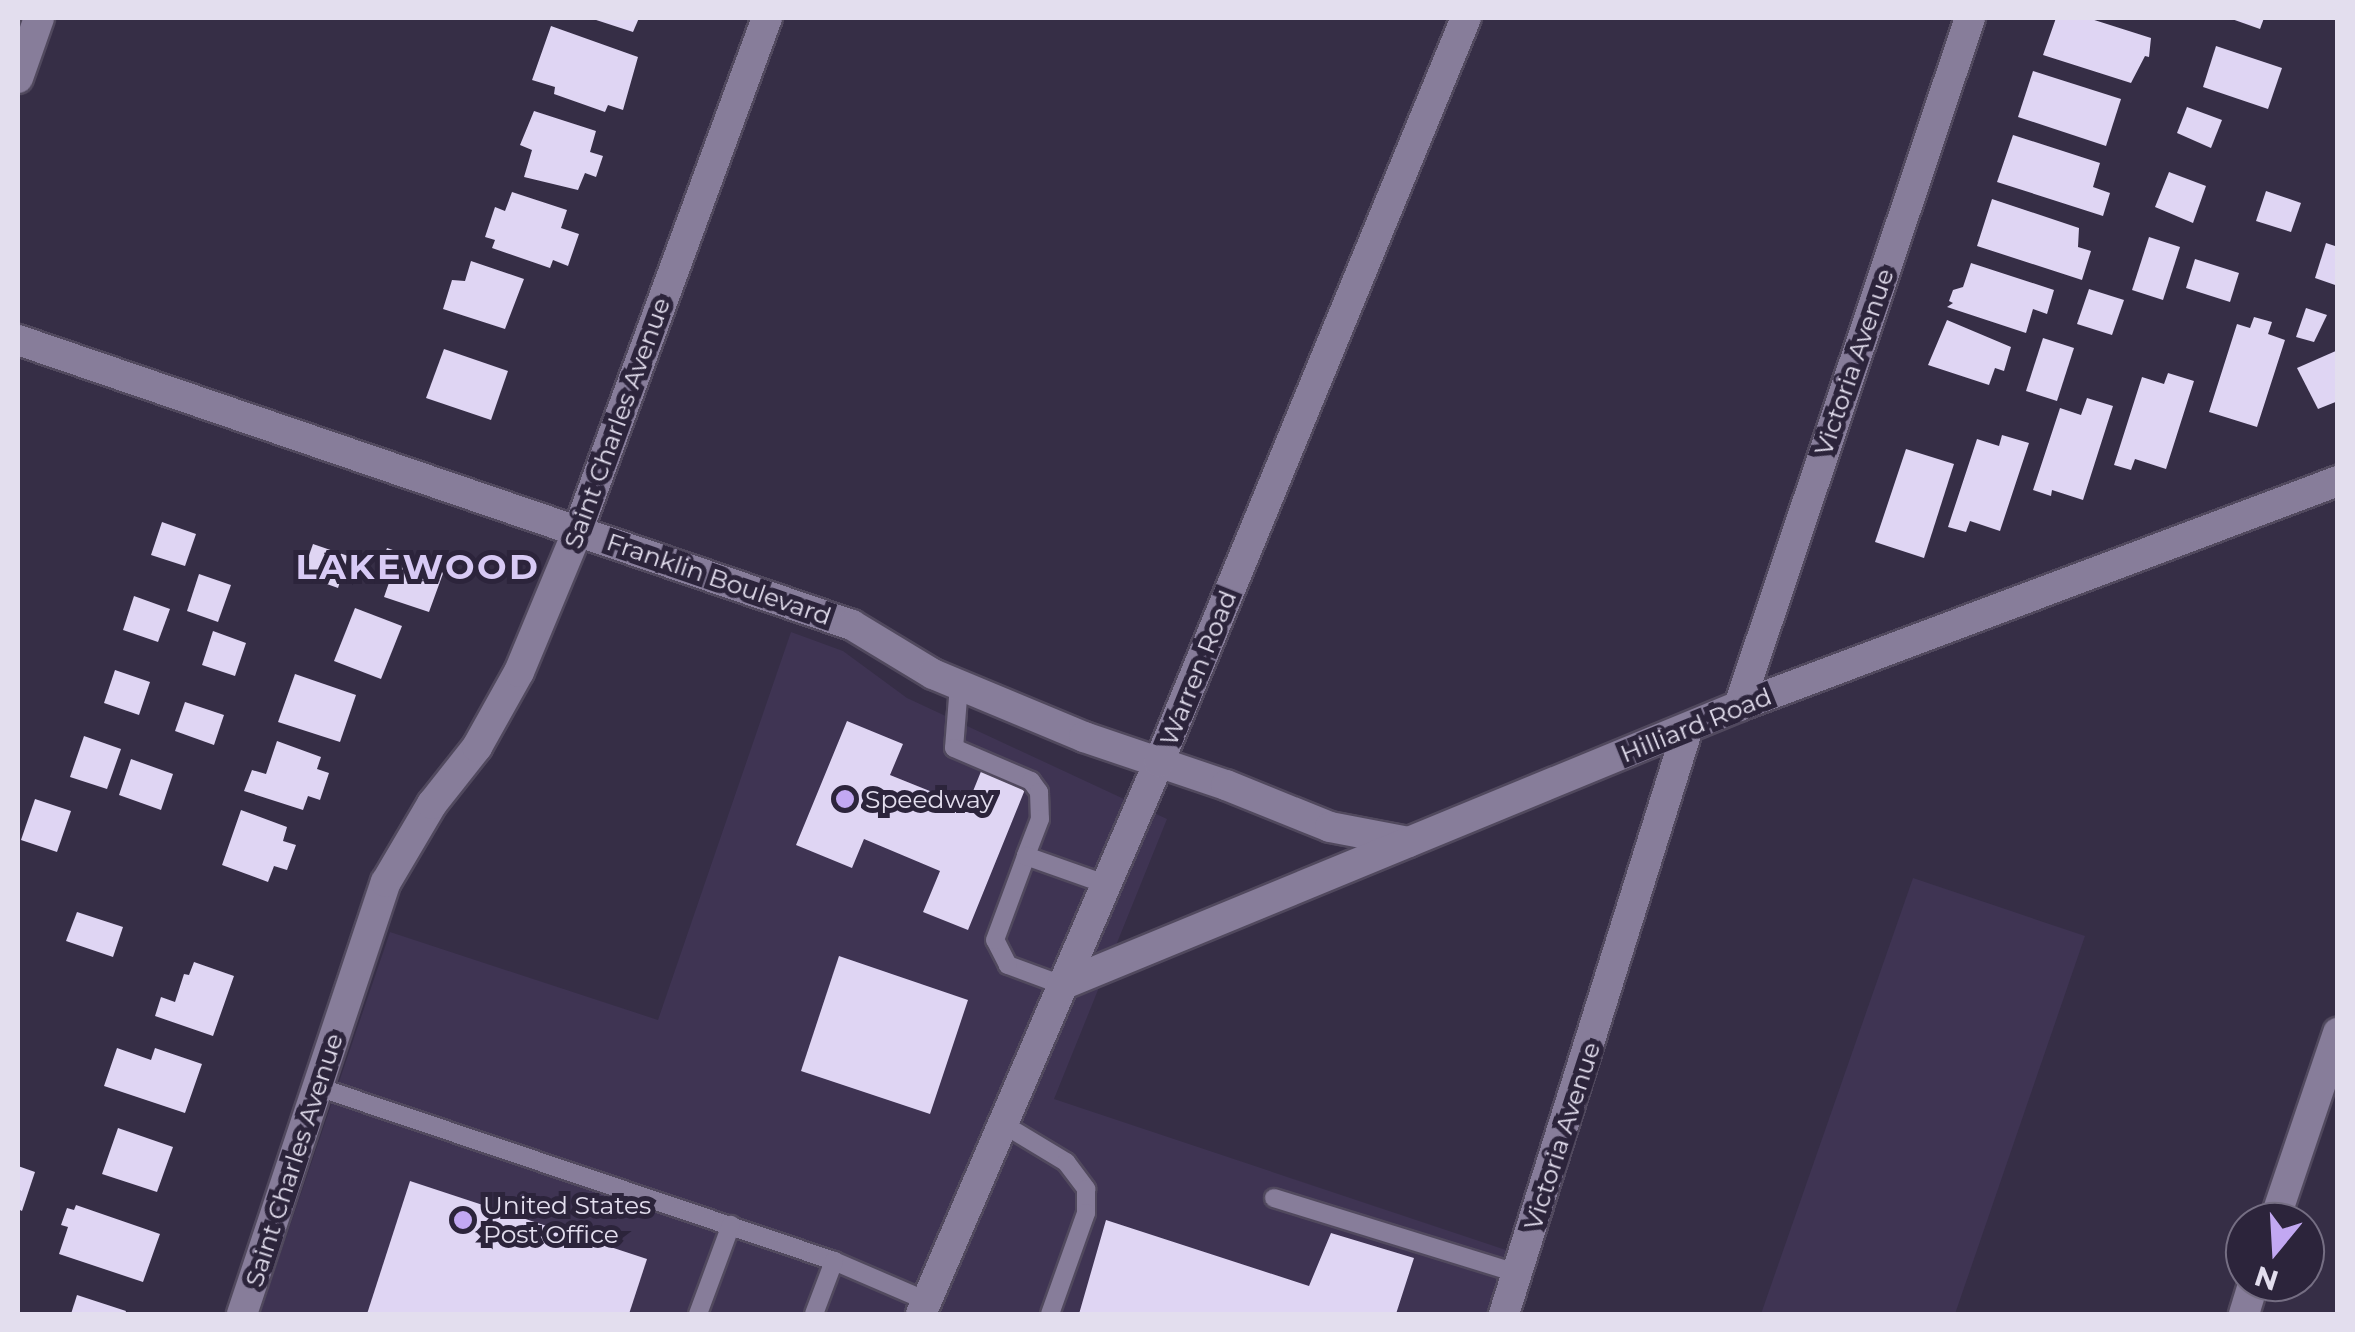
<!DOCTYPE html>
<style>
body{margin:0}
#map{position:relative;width:2355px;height:1332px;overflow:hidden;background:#362e46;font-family:Montserrat,sans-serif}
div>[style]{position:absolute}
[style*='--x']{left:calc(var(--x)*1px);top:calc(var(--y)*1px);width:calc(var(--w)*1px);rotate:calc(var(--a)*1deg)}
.built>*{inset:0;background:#3f3453}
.building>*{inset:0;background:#dfd5f3}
.roads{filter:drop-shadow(2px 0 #51495e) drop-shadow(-2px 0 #51495e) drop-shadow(0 2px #51495e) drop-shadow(0 -2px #51495e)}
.lane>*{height:18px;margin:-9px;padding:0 9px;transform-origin:9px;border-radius:9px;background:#877d9a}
.street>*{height:30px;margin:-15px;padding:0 15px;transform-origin:15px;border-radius:15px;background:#877d9a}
.secondary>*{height:30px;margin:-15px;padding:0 15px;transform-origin:15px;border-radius:15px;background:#877d9a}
.dots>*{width:28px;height:28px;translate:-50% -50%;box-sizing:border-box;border:5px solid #2c243b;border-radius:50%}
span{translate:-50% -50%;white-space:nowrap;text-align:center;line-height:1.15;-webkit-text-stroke:10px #2c243b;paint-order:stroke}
.street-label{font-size:25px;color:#e3deee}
.poi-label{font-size:25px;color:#e3deee}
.left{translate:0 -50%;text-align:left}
.district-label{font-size:35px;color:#d8caf5;font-weight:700;letter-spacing:2.5px}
.frame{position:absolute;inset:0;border:20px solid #e3deee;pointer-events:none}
.north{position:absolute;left:2225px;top:1202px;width:100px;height:100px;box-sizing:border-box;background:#2c243b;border:2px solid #756e83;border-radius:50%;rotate:198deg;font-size:28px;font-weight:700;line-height:40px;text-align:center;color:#e3deee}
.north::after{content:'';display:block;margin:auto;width:35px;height:45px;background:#c2a8f2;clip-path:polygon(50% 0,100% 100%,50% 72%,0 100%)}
</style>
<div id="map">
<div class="built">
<div style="clip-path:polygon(791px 632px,843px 651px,907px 698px,1167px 819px,1054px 1099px,1515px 1253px,1495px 1314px,260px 1314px,390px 932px,658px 1020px)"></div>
<div style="clip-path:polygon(1913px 878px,2085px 936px,1955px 1314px,1761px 1314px)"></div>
</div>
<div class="building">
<div style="clip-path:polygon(590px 18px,639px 18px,633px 32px)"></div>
<div style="clip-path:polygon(2056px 18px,2088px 18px,2151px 38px,2149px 57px,2145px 56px,2131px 83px,2043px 55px)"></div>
<div style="clip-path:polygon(2229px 18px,2264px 18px,2260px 29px)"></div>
<div style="clip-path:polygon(551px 26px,638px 57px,623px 110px,608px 105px,605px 112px,554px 94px,555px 87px,532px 80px)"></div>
<div style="clip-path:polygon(2216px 46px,2282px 68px,2268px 109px,2203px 87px)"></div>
<div style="clip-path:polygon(2033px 71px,2121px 99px,2106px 146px,2018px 117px)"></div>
<div style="clip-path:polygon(2187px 107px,2222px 120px,2211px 148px,2177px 133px)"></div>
<div style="clip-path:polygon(534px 111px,596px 131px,590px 152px,603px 156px,596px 177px,585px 173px,578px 190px,524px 177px,532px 150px,520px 145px)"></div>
<div style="clip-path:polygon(2013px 135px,2100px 163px,2093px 187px,2110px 193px,2103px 216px,1997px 182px)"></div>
<div style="clip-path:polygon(2169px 172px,2206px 186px,2193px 223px,2155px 207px)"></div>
<div style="clip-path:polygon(2266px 191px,2301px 203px,2291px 232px,2256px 221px)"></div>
<div style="clip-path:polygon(512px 192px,567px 210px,561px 228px,579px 234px,568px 266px,553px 260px,550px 268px,492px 248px,495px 240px,485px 237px,495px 207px,505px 211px)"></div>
<div style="clip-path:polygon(1992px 199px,2079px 228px,2078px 247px,2091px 251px,2082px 280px,1977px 246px)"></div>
<div style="clip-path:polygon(2149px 237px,2180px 247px,2163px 300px,2132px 290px)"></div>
<div style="clip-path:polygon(2326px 243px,2338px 247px,2338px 286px,2315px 278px)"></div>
<div style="clip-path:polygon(2195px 259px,2239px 273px,2230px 302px,2186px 288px)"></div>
<div style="clip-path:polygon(471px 261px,524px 279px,505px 329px,443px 309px,452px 280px,465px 281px)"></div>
<div style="clip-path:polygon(1971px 263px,2054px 290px,2047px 314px,2033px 309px,2026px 333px,1947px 307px,1953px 303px,1949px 301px,1953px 290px,1963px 287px)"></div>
<div style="clip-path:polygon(2089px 289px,2124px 300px,2112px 335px,2077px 324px)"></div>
<div style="clip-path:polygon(2306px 308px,2327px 315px,2314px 342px,2296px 337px)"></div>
<div style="clip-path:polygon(2254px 317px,2272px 322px,2268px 334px,2285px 340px,2257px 427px,2209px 412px,2237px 324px,2250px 328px)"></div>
<div style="clip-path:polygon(1947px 320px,2011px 347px,2004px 371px,1995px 368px,1989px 385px,1928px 365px)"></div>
<div style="clip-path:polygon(2043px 338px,2074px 348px,2057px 401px,2026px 391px)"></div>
<div style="clip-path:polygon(444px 349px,508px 371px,491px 420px,426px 398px)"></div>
<div style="clip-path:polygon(2338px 350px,2338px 401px,2318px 409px,2297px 368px)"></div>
<div style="clip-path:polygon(2168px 373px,2194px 381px,2166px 469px,2135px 459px,2131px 470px,2114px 465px,2142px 377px,2164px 384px)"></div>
<div style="clip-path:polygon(2087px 398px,2113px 406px,2083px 500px,2052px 490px,2051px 496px,2033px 490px,2060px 408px,2081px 415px)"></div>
<div style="clip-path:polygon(2002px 435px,2029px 443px,2000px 531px,1970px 521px,1966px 532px,1948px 527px,1977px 439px,1999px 446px)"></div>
<div style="clip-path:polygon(1906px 449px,1954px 464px,1924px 558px,1875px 542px)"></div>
<div style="clip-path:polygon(162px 522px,196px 534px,185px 566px,151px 555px)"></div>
<div style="clip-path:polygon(313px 544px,348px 556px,338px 588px,302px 575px)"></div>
<div style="clip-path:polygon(387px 548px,445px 568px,429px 612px,384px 597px,392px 574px,379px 570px)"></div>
<div style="clip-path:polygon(199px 574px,231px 585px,218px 622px,187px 611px)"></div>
<div style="clip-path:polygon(134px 596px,170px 609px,158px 642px,123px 630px)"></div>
<div style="clip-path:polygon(355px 608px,402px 626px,381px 679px,334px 661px)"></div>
<div style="clip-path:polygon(213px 631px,246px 643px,235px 676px,202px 665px)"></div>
<div style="clip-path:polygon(115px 670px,150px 682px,139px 715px,104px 703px)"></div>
<div style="clip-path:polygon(295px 674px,356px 695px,340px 742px,278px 722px)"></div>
<div style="clip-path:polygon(185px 702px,224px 715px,214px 745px,175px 731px)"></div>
<div style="clip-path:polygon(847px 721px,903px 744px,890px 775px,967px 806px,982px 769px,1026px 787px,968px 930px,923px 912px,940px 871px,864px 839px,852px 868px,796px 845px)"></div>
<div style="clip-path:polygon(84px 736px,121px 749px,107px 789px,70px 777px)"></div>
<div style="clip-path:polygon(277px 741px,321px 757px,317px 769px,329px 773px,320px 800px,308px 796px,303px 810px,244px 791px,252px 770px,266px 774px)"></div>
<div style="clip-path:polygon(131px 759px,173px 774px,161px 810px,119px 795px)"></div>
<div style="clip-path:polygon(35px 799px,71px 811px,57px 852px,21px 840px)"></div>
<div style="clip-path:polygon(241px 810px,287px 827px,283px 841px,296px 845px,287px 870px,274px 866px,268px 882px,222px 865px)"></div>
<div style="clip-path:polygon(77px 912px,123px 927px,113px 957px,66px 941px)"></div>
<div style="clip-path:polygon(839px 956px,968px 1000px,930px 1114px,801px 1071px)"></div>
<div style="clip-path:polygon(194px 962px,234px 976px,213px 1036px,155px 1016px,161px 997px,175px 1002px,184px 974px,189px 975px)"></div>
<div style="clip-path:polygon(117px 1048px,151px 1060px,155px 1048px,202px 1064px,185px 1113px,104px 1086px)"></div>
<div style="clip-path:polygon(118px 1128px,173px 1147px,157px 1192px,102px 1174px)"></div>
<div style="clip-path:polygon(18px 1166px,35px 1172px,22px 1211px,18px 1209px)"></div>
<div style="clip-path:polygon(410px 1181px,647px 1259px,629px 1314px,367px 1314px)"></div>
<div style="clip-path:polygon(76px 1205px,160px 1234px,143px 1282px,59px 1254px,68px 1227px,61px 1225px,67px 1208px,74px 1210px)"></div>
<div style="clip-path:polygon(1106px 1220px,1309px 1286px,1331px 1233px,1414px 1258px,1396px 1314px,1079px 1314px)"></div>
<div style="clip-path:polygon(77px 1295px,126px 1311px,125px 1314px,71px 1314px)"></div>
</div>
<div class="roads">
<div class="lane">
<div style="--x:959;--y:685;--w:63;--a:94.5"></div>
<div style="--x:954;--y:748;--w:84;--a:23.2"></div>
<div style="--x:1031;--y:781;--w:14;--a:54"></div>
<div style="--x:1039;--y:792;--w:27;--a:88"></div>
<div style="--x:1040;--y:819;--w:40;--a:111"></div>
<div style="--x:1062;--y:985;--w:58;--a:-159.7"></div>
<div style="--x:1008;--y:965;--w:28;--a:-117"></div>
<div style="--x:995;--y:940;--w:90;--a:-69.7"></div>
<div style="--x:1026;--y:856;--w:84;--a:19.5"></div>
<div style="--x:318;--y:1087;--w:545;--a:18.63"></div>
<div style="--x:834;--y:1261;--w:101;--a:23.3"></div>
<div style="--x:1003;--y:1124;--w:74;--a:31.1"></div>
<div style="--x:1066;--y:1162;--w:34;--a:53"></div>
<div style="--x:1086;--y:1189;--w:24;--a:90"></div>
<div style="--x:1086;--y:1213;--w:107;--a:109.6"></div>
<div style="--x:1274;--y:1198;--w:254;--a:17.2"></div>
<div style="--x:698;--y:1314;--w:95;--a:-69.7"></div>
<div style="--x:814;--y:1314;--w:57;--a:-69.3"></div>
</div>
<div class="street">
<div style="--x:18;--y:78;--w:64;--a:-70.7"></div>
<div style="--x:1739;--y:706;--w:726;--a:-71.44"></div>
<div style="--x:2274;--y:1222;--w:200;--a:-71.3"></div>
<div style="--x:242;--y:1314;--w:455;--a:-71.6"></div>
<div style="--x:386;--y:882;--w:91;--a:-59.5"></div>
<div style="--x:432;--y:804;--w:73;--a:-51.7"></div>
<div style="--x:477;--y:747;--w:86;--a:-60.8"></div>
<div style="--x:519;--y:672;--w:154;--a:-67.4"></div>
<div style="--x:578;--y:530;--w:546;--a:-69.74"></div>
<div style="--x:1504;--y:1314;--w:614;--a:-72.57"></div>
<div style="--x:2244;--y:1314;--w:34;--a:-73"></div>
</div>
<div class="secondary">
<div style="--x:18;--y:340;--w:881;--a:18.87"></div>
<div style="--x:852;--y:625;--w:95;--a:31.2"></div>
<div style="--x:933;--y:674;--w:164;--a:22.6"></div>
<div style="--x:1084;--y:737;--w:150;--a:18.7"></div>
<div style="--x:1226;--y:785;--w:112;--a:22"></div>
<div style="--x:1330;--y:827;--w:80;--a:10.8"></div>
<div style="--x:1062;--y:985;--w:732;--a:-22.4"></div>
<div style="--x:1739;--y:706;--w:640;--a:-20.59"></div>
<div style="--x:921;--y:1314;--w:601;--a:-66.68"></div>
<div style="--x:1159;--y:762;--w:805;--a:-67.58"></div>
</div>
</div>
<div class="dots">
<div style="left:845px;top:799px;background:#c2a8f2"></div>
<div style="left:463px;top:1220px;background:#c2a8f2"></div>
</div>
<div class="street-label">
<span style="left:1854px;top:362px;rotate:-71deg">Victoria Avenue</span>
<span style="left:617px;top:423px;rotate:-70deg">Saint Charles Avenue</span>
<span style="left:719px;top:579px;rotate:19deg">Franklin Boulevard</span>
<span style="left:1198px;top:668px;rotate:-68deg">Warren Road</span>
<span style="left:1696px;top:725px;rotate:-22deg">Hilliard Road</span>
<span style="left:1562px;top:1136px;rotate:-72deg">Victoria Avenue</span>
<span style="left:294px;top:1160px;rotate:-72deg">Saint Charles Avenue</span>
</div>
<div class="poi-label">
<span class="left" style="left:865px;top:799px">Speedway</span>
<span class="left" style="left:483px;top:1220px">United States<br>Post Office</span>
</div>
<div class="district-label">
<span style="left:418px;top:567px">LAKEWOOD</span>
</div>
<div class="frame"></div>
<div class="north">N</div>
</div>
